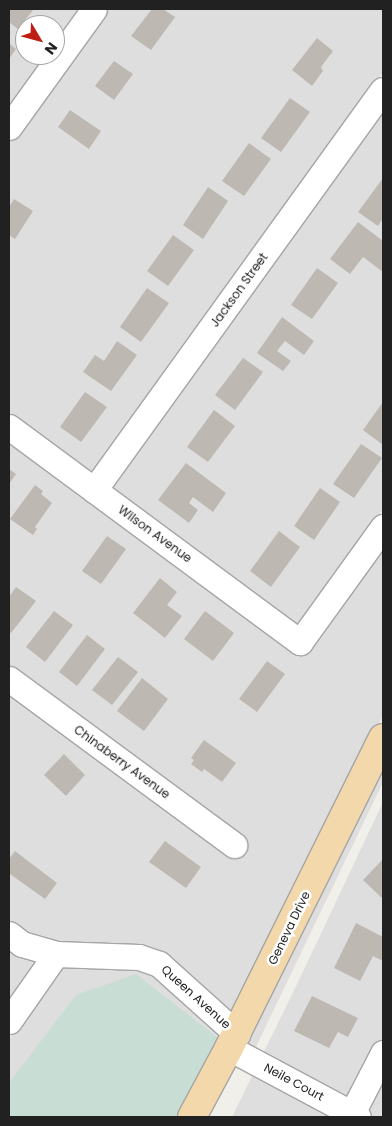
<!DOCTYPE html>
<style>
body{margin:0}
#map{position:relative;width:392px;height:1126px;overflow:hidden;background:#f1efe9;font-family:Poppins,sans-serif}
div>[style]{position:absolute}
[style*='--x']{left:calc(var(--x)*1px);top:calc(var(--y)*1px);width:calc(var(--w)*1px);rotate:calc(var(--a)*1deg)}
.residential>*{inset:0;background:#dfdede}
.wetland>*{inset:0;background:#c8ddd4}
.building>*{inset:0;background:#beb8b2}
.roads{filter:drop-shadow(1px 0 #a5a5a5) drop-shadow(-1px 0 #a5a5a5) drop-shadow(0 1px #a5a5a5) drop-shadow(0 -1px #a5a5a5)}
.minor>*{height:25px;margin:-12.5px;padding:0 12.5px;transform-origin:12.5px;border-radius:12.5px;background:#fff}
.major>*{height:28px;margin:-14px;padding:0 14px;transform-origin:14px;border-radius:14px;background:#f3d8ab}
span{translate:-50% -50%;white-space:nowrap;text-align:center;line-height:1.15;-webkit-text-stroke:5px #fff;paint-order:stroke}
.street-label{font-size:12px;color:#212121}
.frame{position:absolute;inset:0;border:10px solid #212121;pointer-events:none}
.north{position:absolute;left:15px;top:15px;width:50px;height:50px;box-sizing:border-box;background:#fff;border:1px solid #a6a6a6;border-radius:50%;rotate:127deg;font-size:14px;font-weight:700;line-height:20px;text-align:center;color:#212121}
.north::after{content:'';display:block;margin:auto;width:18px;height:22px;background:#be1e14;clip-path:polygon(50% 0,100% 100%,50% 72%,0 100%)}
</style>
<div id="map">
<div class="residential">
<div style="clip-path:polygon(9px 9px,81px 9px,55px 45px,55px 25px,25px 25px,25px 55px,48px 55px,9px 109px)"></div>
<div style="clip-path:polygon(107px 9px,383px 9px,383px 72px,92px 477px,9px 416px,9px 145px)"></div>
<div style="clip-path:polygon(383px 108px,383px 509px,297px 628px,108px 489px)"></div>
<div style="clip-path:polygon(9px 439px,303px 656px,383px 545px,383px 715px,233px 1018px,181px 969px,59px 945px,26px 935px,9px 922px,9px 691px,237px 858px,248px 844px,9px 668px)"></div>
<div style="clip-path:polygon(383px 762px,383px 782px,254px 1051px,243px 1045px)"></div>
<div style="clip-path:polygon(383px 802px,383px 1117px,232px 1117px,300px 978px)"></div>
<div style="clip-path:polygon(9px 945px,40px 959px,9px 1003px)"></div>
<div style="clip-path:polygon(61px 966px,138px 967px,154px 972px,225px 1035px,222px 1041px,9px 1083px,9px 1039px)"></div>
</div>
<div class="wetland">
<div style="clip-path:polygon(136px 974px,222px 1041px,180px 1117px,9px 1117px,9px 1083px,76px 995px)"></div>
</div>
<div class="building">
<div style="clip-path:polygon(9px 9px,34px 9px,18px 29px,9px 22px)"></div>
<div style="clip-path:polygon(152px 9px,163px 9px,175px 17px,151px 50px,131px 36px)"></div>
<div style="clip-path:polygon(317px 38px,333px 51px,321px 67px,323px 71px,312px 86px,292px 70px)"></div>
<div style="clip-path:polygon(9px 43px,16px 49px,9px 59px)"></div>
<div style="clip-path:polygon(114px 61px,133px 74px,114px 100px,95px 86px)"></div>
<div style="clip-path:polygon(290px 98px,310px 112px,281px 152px,261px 138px)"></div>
<div style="clip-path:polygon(70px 110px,101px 131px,89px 149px,58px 127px)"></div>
<div style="clip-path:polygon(249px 143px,271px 159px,244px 196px,222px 181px)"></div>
<div style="clip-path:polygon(383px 178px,383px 218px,378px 226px,358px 212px)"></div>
<div style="clip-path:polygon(208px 187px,228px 201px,203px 239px,183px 225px)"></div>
<div style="clip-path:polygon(14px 199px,33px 211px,15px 239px,9px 235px,9px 207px)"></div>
<div style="clip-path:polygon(358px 222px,383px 241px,383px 272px,363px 257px,350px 274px,330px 259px)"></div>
<div style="clip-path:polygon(173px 235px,194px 250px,168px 286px,147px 271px)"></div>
<div style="clip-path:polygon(317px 268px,338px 283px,312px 319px,291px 305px)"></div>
<div style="clip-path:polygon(147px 288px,169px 303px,141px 342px,120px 327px)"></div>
<div style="clip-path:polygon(282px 317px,314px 341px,304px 355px,285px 341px,277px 351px,291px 361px,283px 371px,257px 353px)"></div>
<div style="clip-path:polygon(117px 341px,137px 355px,111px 391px,83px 372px,95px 355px,104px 361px)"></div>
<div style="clip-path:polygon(243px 358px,263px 372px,235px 410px,215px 395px)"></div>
<div style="clip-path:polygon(85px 392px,107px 407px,81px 442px,60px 427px)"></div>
<div style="clip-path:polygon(383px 402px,383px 445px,363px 430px)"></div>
<div style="clip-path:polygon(214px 410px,235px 426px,208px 462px,187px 447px)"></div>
<div style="clip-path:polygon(361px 444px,382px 458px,354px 498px,333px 484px)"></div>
<div style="clip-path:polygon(186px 463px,226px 493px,213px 512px,193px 497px,189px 503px,198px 510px,189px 523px,158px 500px)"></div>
<div style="clip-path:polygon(9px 469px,16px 474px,9px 484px)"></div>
<div style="clip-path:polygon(35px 485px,43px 491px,41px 494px,52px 503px,35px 527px,37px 529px,33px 535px,10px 519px)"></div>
<div style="clip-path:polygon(320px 488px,340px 502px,314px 540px,294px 526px)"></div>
<div style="clip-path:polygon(279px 531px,300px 547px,271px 587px,250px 571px)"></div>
<div style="clip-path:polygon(107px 536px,126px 549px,101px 584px,82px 571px)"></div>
<div style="clip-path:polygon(160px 578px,177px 592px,167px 605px,182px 616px,165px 638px,133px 613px)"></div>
<div style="clip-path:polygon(16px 587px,36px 601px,11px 633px,9px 631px,9px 597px)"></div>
<div style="clip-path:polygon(54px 611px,73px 625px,45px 662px,26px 647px)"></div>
<div style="clip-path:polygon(205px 611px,234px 633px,213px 661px,184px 639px)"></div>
<div style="clip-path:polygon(87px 635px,105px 649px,77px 686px,59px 672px)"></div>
<div style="clip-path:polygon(118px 657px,138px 672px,112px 705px,92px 690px)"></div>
<div style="clip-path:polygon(267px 661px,285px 674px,257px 712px,239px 699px)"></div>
<div style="clip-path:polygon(142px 678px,168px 699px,144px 731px,117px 711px)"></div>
<div style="clip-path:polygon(204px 740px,236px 763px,222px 782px,204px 769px,202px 772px,191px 764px,194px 760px,191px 758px)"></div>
<div style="clip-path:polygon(64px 754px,85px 775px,66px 796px,44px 775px)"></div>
<div style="clip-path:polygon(165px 841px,201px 867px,186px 888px,149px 862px)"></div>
<div style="clip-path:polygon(15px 851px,57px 883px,45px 899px,10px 874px,9px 876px,9px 859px)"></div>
<div style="clip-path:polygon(383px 859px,383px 899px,363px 880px)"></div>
<div style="clip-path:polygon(356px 923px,383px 937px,383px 961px,373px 956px,360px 981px,334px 968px)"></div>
<div style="clip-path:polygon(312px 996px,358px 1018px,348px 1037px,338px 1032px,329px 1048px,294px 1031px)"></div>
</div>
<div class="roads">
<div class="minor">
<div style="--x:9;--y:127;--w:145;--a:-54.2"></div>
<div style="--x:9;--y:427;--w:362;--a:36.5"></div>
<div style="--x:300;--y:642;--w:142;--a:-54.2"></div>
<div style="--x:94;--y:490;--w:493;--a:-54.2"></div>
<div style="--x:9;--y:679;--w:280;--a:36.4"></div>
<div style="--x:9;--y:934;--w:16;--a:38"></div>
<div style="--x:22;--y:944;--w:35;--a:16"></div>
<div style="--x:56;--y:954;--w:83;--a:2.1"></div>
<div style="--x:139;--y:957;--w:21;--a:19"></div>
<div style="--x:159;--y:964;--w:105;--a:41.9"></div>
<div style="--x:9;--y:1021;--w:82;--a:-55"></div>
<div style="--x:229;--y:1048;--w:146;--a:28.1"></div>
<div style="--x:350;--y:1117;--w:72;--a:-62.7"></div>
</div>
<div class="major">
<div style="--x:192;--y:1117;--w:78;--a:-61.8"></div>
<div style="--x:229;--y:1048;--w:346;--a:-63.6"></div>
</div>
</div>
<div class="street-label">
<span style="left:239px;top:290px;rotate:-54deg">Jackson Street</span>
<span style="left:155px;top:534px;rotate:36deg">Wilson Avenue</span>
<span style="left:122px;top:762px;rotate:36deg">Chinaberry Avenue</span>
<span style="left:289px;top:928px;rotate:-64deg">Geneva Drive</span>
<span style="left:196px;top:997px;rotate:42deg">Queen Avenue</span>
<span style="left:294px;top:1082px;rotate:28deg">Neile Court</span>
</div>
<div class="frame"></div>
<div class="north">N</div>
</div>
